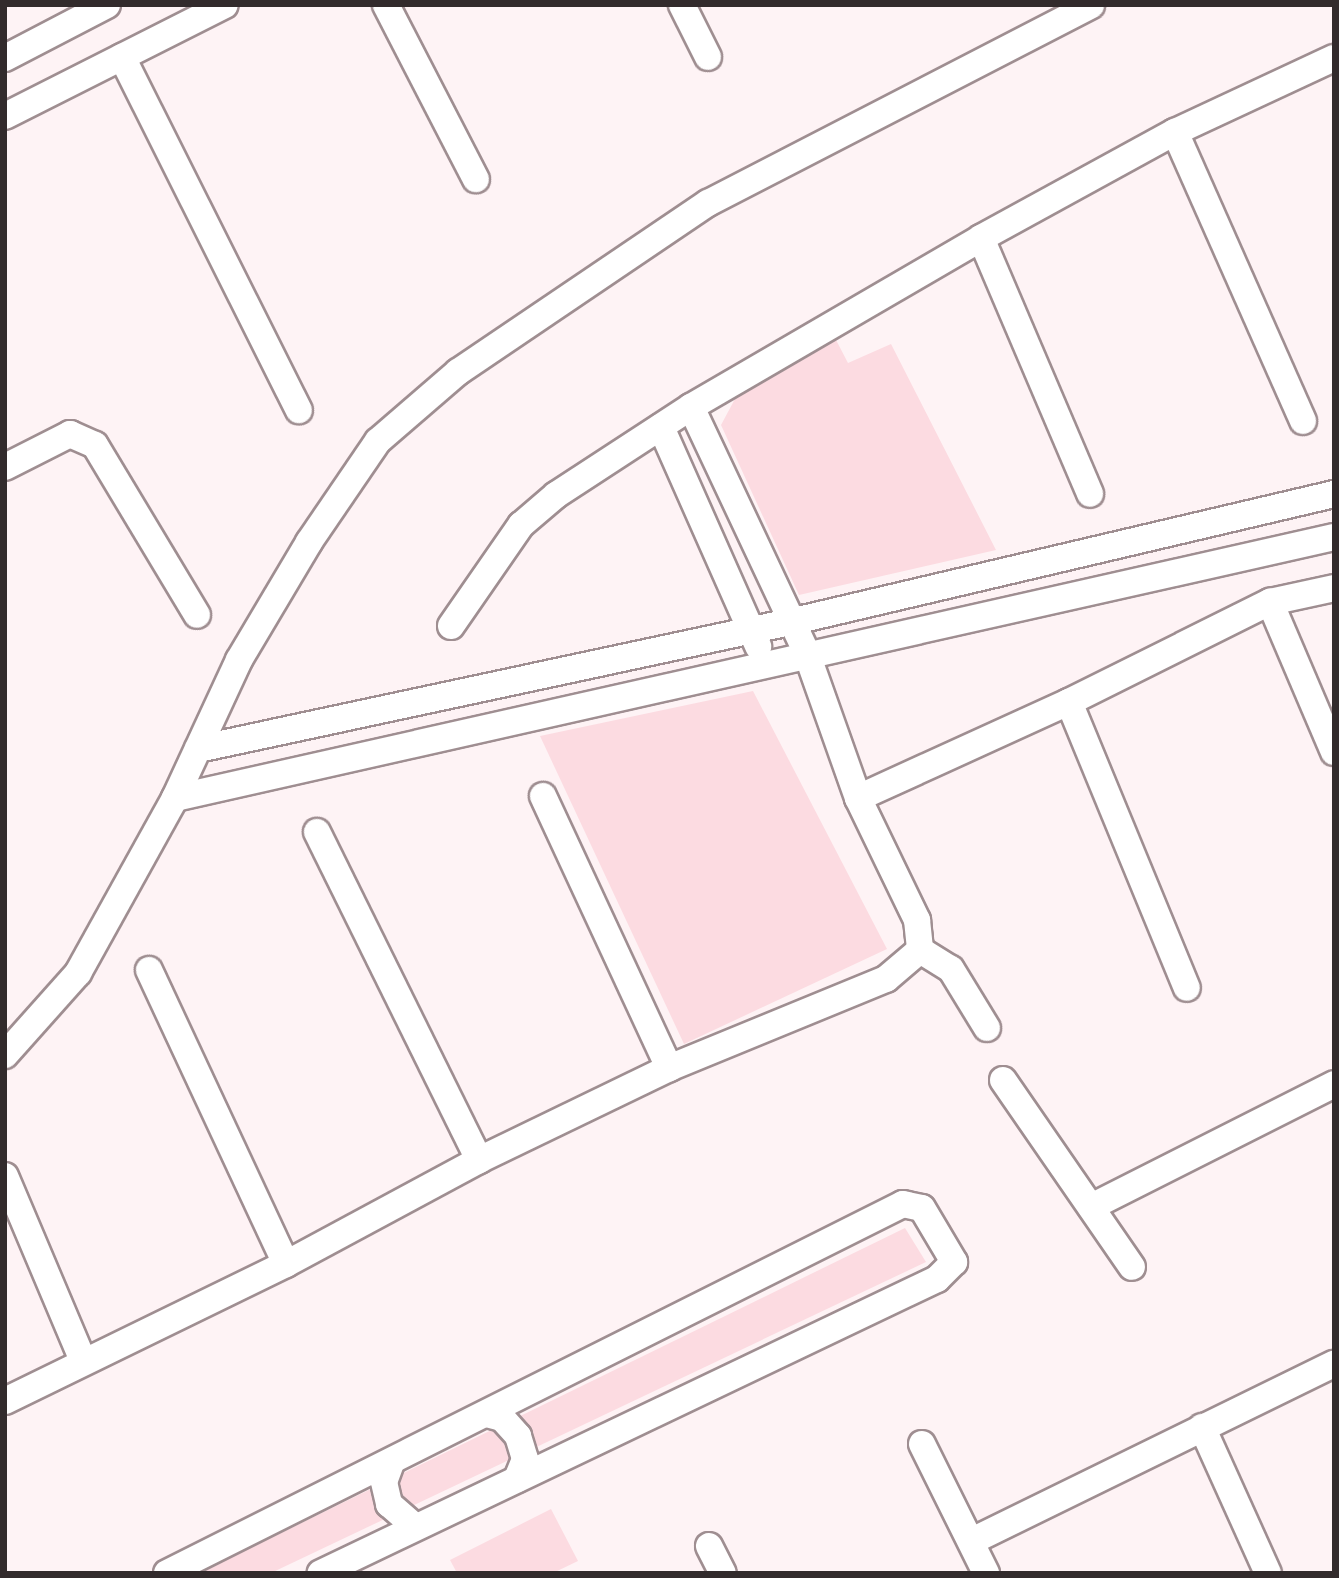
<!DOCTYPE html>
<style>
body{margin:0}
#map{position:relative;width:1339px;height:1578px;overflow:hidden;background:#fef3f5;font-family:Signika,sans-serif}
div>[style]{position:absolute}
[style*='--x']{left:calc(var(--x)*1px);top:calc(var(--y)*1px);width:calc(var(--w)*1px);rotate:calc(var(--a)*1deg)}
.green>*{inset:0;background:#fcdbe1}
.roads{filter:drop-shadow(2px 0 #9f8e91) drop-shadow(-2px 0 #9f8e91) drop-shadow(0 2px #9f8e91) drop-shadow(0 -2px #9f8e91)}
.street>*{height:26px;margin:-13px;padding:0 13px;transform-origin:13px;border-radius:13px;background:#fff}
span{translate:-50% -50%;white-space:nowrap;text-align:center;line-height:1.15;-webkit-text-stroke:5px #fff;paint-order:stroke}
.frame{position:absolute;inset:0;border:7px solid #322b2c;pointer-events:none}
</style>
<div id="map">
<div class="green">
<div style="clip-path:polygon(835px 338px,848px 363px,891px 344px,996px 550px,799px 595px,721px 425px,736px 397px)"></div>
<div style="clip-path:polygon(753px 691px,887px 949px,684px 1044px,540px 736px)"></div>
<div style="clip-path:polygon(905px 1228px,926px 1262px,271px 1573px,199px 1573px)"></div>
<div style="clip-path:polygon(551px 1509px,578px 1561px,553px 1573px,457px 1573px,450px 1560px)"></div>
</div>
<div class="roads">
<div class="street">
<div style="--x:386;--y:5;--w:196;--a:62.7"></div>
<div style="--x:682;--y:5;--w:58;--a:63.4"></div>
<div style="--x:122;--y:57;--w:395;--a:63.4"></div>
<div style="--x:5;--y:58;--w:115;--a:-27.5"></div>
<div style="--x:5;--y:116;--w:246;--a:-26.8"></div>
<div style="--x:1175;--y:132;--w:316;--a:66.1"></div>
<div style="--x:981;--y:238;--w:278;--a:66.9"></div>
<div style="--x:691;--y:407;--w:273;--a:64.8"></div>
<div style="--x:807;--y:654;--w:153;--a:70.5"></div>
<div style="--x:858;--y:798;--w:136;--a:64.2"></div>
<div style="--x:917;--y:920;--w:30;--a:84"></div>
<div style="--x:661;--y:427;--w:240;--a:66.1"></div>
<div style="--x:5;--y:467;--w:73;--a:-26.9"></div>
<div style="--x:70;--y:434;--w:27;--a:24"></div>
<div style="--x:95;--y:445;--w:198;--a:59"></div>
<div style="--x:1270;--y:602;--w:163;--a:66.9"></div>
<div style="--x:451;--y:626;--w:123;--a:-55.3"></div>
<div style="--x:521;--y:525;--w:46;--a:-40.6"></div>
<div style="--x:556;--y:495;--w:161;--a:-33.1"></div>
<div style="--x:691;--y:407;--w:336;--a:-30.2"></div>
<div style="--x:981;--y:238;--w:221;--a:-28.7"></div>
<div style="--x:1175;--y:132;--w:175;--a:-25"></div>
<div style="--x:1069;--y:702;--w:309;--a:67.6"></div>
<div style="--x:198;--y:749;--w:605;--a:-12.11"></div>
<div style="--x:790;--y:622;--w:559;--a:-13.24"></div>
<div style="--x:543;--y:796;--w:300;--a:65.1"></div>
<div style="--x:175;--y:798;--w:1188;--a:-12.69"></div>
<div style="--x:858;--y:798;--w:232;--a:-24.5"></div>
<div style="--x:1069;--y:702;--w:225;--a:-26.5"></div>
<div style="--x:1270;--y:602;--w:66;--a:-12.3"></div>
<div style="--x:317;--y:832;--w:366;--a:63.7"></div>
<div style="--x:920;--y:950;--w:36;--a:32"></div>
<div style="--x:951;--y:969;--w:69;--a:58.6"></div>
<div style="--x:149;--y:970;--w:324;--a:65"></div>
<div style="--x:5;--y:1055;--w:110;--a:-48.3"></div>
<div style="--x:78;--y:973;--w:200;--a:-61"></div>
<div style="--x:175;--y:798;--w:152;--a:-65.1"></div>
<div style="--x:239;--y:660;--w:137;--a:-59.3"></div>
<div style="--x:309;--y:542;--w:122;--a:-55.7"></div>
<div style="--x:378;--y:441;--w:106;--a:-40.8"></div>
<div style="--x:458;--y:372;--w:302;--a:-34.1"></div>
<div style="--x:708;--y:203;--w:431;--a:-27.3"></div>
<div style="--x:1003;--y:1080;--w:227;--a:55.4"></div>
<div style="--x:5;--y:1176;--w:201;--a:67.1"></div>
<div style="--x:1091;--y:1207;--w:272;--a:-26.8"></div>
<div style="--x:5;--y:1401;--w:313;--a:-26"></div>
<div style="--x:286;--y:1264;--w:219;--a:-28.3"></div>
<div style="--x:479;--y:1160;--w:211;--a:-25.8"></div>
<div style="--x:669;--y:1068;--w:235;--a:-22.3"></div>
<div style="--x:886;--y:979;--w:45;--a:-40.5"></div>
<div style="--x:486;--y:1414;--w:16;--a:14"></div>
<div style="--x:502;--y:1418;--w:24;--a:48"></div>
<div style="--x:518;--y:1436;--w:24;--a:73"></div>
<div style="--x:525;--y:1459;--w:22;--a:112"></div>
<div style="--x:1202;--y:1427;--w:160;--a:65.7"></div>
<div style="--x:922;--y:1444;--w:144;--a:63.6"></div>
<div style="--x:391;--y:1463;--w:20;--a:110"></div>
<div style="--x:384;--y:1482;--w:23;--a:77"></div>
<div style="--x:389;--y:1504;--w:35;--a:41"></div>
<div style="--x:972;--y:1541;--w:403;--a:-26.1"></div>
<div style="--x:709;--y:1546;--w:30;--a:63"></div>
<div style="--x:167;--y:1573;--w:823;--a:-26.63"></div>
<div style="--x:903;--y:1204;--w:19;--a:12"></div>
<div style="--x:922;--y:1208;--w:63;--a:59.3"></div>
<div style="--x:954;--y:1262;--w:24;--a:135"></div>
<div style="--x:937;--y:1279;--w:683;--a:154.49"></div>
</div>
</div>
<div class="frame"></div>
</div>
